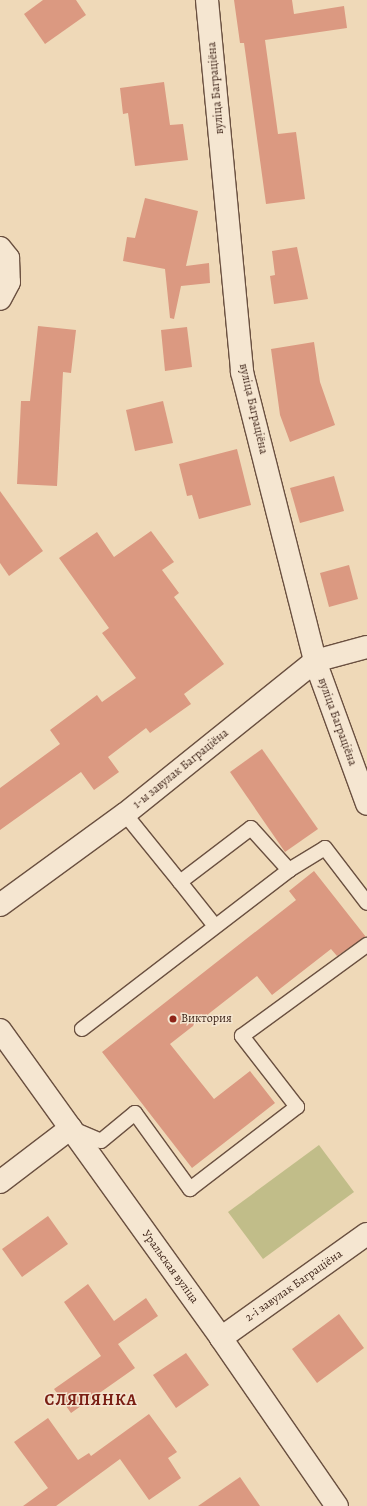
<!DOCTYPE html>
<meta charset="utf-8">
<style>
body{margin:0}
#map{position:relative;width:367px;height:1506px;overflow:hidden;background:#efd9b8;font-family:Alegreya,serif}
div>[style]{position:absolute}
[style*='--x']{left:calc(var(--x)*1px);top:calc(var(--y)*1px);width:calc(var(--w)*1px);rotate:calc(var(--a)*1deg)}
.green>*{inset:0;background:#c1bd89}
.building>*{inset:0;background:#db9981}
.roads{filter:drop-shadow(1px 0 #6a5040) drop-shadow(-1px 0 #6a5040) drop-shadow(0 1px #6a5040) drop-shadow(0 -1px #6a5040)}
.lane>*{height:14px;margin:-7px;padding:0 7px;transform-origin:7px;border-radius:7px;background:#f5e6d1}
.street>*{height:22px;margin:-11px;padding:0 11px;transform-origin:11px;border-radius:11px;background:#f5e6d1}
.dots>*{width:11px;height:11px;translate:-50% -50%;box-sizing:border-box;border:2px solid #f5e6d1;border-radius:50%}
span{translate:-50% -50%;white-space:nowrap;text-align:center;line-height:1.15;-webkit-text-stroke:3px #f5e6d1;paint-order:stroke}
.street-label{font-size:12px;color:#3d2318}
.poi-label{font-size:12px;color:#3d2318}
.left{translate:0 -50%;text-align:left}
.district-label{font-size:16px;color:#7a1f14;font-weight:700;letter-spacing:1px}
</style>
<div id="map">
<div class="green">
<div style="clip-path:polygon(319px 1145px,354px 1192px,263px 1259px,228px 1212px)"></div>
</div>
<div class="building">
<div style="clip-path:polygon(43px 0,76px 0,86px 15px,45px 44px,24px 14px)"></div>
<div style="clip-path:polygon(234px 0,292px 0,294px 14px,344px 6px,347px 28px,265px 40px,278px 134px,296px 132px,305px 199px,266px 204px,244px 43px,240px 43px)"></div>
<div style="clip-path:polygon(164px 82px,170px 125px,183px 124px,188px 160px,135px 166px,128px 113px,123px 114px,120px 88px)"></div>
<div style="clip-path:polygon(145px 198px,198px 211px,186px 266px,209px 263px,210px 283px,181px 286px,174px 319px,170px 318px,165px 269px,123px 261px,127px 237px,135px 238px)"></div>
<div style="clip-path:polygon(297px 247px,308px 299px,274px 304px,270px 276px,275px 275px,272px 251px)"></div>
<div style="clip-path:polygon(38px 326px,76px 330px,71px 373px,63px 372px,57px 486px,17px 484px,21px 401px,30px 401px)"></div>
<div style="clip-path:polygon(187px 327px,192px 367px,165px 371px,161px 330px)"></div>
<div style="clip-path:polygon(314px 342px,320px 382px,335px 425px,290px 442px,280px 415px,271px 349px)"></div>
<div style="clip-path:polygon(163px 401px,173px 443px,135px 451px,126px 410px)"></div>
<div style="clip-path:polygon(237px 449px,251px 505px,199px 519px,192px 495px,187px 496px,179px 464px)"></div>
<div style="clip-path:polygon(334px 476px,344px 511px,300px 523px,290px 488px)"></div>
<div style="clip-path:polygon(0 491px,43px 551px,9px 576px,0 563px)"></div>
<div style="clip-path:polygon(151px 531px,174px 562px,162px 570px,179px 593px,174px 597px,224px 664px,184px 694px,191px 704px,150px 733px,146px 728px,108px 757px,119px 772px,94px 790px,81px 772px,0 830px,0 788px,60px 744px,50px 730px,97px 695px,102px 702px,136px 678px,102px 633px,109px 628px,59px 558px,97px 532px,114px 557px)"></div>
<div style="clip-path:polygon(349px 565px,358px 599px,329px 607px,320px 573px)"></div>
<div style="clip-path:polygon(262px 749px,318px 829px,285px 852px,230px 772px)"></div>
<div style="clip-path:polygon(314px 871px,366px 937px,337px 956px,331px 949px,272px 995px,257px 976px,170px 1044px,214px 1099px,250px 1071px,275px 1103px,192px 1168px,102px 1052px,296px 900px,289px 891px)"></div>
<div style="clip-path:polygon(48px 1216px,68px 1244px,22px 1277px,2px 1249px)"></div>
<div style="clip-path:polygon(88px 1284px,114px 1321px,146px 1298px,158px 1316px,118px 1344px,135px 1368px,71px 1413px,54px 1389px,101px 1356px,64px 1302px)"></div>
<div style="clip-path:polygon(339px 1314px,364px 1348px,317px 1383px,292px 1349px)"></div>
<div style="clip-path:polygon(186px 1353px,209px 1385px,176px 1408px,153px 1375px)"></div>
<div style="clip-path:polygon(149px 1414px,177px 1452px,168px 1458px,181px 1478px,149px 1500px,120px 1459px,56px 1506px,23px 1506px,48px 1488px,14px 1442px,48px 1418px,78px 1460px,89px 1453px,91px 1456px)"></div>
<div style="clip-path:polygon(240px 1477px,260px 1506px,198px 1506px)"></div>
</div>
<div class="roads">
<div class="lane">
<div style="--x:125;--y:814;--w:87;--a:51"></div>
<div style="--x:180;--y:882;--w:89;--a:-37.3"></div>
<div style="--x:251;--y:828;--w:57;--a:47.9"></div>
<div style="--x:289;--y:870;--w:42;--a:-31.4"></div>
<div style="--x:325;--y:848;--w:69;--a:52.6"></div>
<div style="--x:180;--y:882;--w:56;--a:51.5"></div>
<div style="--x:82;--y:1029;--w:261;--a:-37.5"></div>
<div style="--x:73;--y:1129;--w:30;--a:23"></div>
<div style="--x:101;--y:1141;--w:44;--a:-39.5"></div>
<div style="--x:135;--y:1113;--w:94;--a:54.1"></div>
<div style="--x:190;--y:1189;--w:135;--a:-37.5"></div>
<div style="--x:297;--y:1107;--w:90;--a:-127.8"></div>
<div style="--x:242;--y:1036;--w:155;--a:-36.1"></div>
</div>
<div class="street">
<div style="--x:207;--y:0;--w:374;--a:84.6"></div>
<div style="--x:242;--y:372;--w:298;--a:75.8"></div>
<div style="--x:315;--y:661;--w:152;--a:70"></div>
<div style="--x:0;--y:248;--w:13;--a:51"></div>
<div style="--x:8;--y:258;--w:24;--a:88"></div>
<div style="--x:9;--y:282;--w:19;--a:118"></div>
<div style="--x:0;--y:905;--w:155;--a:-36.1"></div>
<div style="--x:125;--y:814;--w:244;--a:-38.8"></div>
<div style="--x:315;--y:661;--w:54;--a:-15.1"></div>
<div style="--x:0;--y:1030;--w:379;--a:54.3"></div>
<div style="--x:221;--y:1338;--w:204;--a:55.4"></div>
<div style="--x:0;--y:1182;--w:89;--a:-37.3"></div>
<div style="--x:221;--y:1338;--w:179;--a:-35.5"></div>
</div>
</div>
<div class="dots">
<div style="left:173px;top:1019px;background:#8f2418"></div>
</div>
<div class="street-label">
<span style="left:216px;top:88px;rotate:-95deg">вуліца Баграціёна</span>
<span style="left:253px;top:409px;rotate:77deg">вуліца Баграціёна</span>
<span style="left:337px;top:722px;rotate:70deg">вуліца Баграціёна</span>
<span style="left:181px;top:769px;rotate:-39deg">1-ы завулак Баграціёна</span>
<span style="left:170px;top:1267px;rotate:54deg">Уральская вуліца</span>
<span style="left:294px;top:1286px;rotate:-35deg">2-і завулак Баграціёна</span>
</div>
<div class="poi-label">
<span class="left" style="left:181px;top:1019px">Виктория</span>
</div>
<div class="district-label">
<span style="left:91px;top:1400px">СЛЯПЯНКА</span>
</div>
</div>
